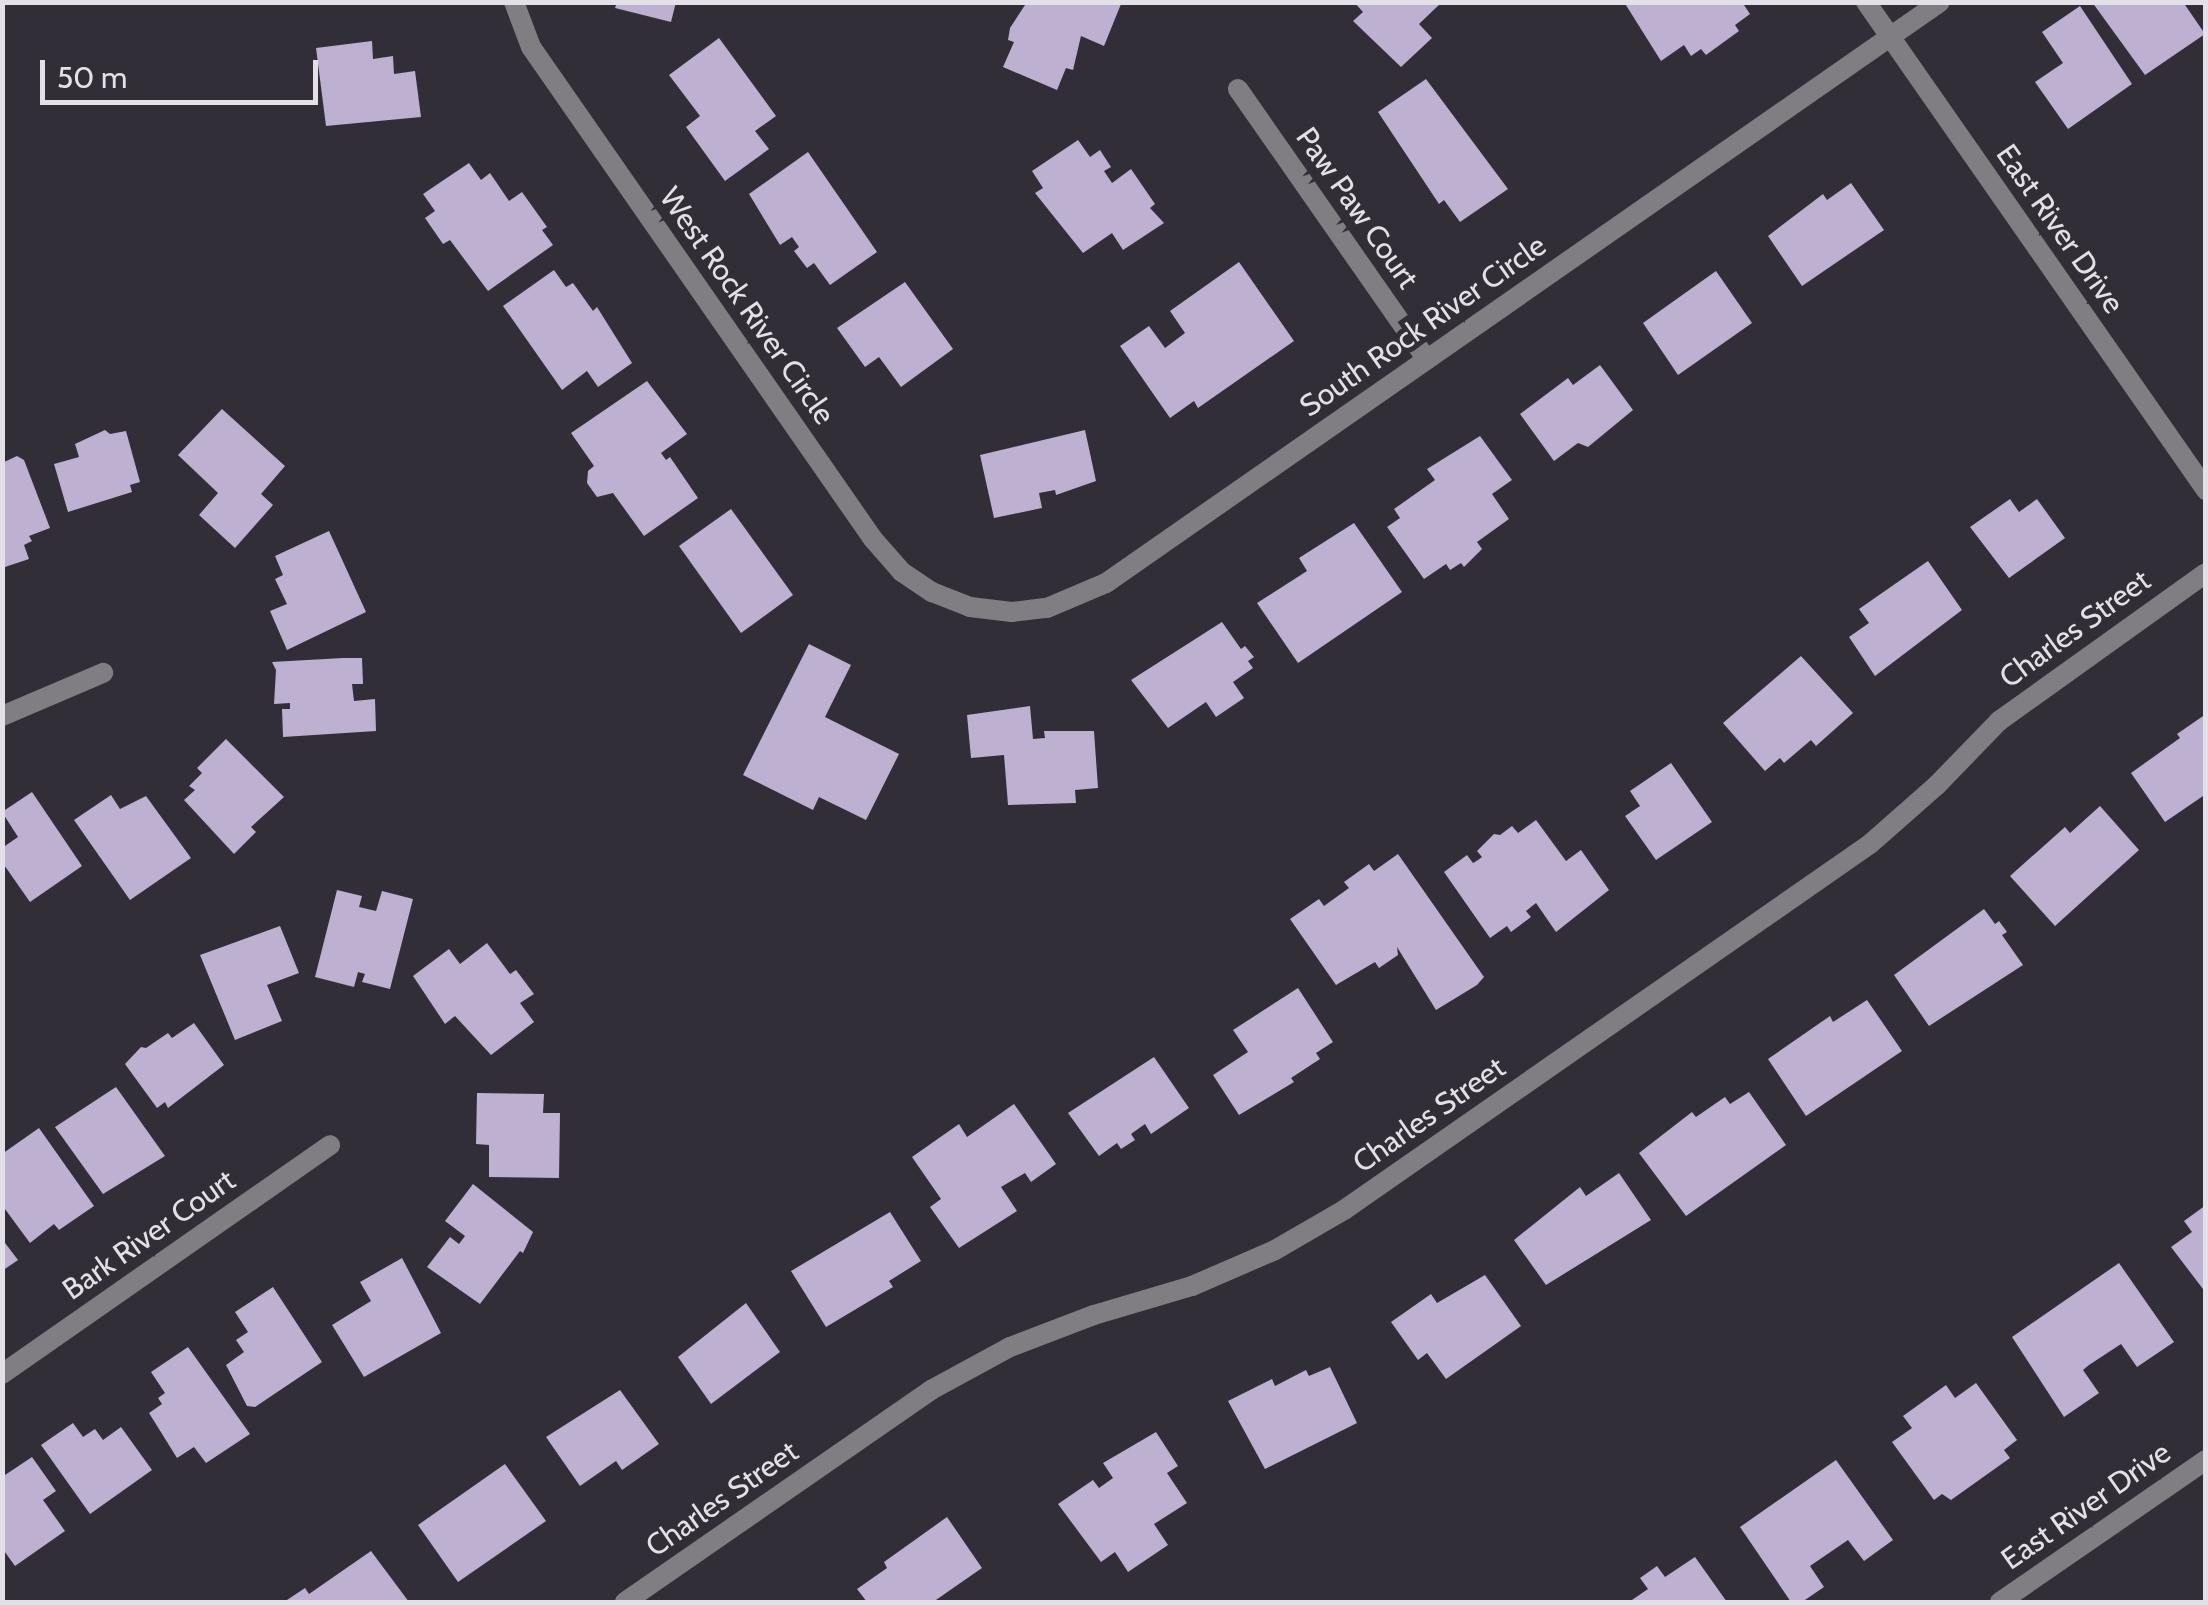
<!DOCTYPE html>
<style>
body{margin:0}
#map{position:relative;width:2208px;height:1605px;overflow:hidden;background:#312e37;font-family:Cabin,sans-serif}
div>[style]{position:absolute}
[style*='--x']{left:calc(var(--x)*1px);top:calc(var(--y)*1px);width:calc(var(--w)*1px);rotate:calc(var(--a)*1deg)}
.building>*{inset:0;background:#bdb0d1}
.street>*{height:20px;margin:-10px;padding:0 10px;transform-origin:10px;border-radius:10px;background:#807e83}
span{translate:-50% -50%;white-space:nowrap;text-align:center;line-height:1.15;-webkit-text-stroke:10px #312e37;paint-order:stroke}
.street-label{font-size:30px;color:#e3e1e7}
.frame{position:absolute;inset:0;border:5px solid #e3e1e7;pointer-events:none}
.scale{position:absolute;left:40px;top:60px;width:278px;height:45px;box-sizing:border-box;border:5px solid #e3e1e7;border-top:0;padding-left:12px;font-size:30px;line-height:35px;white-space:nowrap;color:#e3e1e7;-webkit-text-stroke:8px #312e37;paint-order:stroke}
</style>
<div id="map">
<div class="building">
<div style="clip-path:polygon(676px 2px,671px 22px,615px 8px,617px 2px)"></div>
<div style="clip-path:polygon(1027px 2px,1116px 2px,1121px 4px,1104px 46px,1081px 36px,1073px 70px,1066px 68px,1057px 90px,1003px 67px,1014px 42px,1008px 40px,1010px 28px)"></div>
<div style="clip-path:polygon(1354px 2px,1442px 2px,1419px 24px,1432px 38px,1401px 67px,1353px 21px,1363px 12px)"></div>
<div style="clip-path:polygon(1624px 2px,1742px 2px,1750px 14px,1735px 25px,1739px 31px,1706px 55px,1701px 49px,1691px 56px,1684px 45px,1661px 61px)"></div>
<div style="clip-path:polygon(2092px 2px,2183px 2px,2205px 34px,2145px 75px)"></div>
<div style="clip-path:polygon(2080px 6px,2132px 84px,2068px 129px,2035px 82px,2063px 63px,2042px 32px)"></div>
<div style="clip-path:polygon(719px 38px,776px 116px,755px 131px,769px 149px,725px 181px,686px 127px,700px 116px,669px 75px)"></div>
<div style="clip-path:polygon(372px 41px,373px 59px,393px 56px,394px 74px,415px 71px,421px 117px,326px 126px,316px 48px)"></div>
<div style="clip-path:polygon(1426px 79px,1508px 189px,1460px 222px,1444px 200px,1439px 204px,1378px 112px)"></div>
<div style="clip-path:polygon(1078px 140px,1090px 157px,1100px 150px,1111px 167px,1104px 171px,1112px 183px,1131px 169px,1155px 204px,1150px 208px,1164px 223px,1123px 250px,1112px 233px,1083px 253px,1035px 193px,1043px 188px,1032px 171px)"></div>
<div style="clip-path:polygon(808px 152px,877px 252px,830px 285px,814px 263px,807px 268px,794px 251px,799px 247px,792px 237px,780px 245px,749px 194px)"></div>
<div style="clip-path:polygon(469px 163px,481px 180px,490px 173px,509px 201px,522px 192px,547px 227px,542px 230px,553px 245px,488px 291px,450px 240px,443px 244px,425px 218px,435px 211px,423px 194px)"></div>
<div style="clip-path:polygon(1851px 183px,1884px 230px,1802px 286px,1768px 236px,1823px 194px,1827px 200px)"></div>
<div style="clip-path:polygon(1239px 262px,1294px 341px,1198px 408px,1194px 401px,1170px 418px,1120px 346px,1149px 326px,1165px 348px,1185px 333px,1170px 311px)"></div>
<div style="clip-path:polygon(554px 270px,566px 287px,573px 283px,593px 311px,597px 307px,632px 363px,598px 387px,587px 371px,562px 390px,503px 306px)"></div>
<div style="clip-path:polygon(1716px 271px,1752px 323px,1678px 375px,1643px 323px)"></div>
<div style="clip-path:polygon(905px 282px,953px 349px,901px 387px,879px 357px,865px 367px,837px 328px)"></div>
<div style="clip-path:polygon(1600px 365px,1633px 410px,1588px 447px,1578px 443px,1554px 461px,1520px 414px,1568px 378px,1573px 385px)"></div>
<div style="clip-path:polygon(647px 381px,687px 434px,661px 453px,666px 460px,670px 457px,698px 498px,644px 536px,613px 493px,597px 497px,587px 483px,588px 471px,594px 466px,571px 433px)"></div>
<div style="clip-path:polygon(222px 409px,285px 466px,261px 494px,273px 505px,235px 548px,199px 515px,218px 493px,178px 455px)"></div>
<div style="clip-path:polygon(105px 430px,110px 434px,126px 431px,140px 482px,130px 485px,132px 492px,68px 512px,54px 464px,79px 457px,75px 444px)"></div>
<div style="clip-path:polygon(1085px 430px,1096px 481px,1056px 495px,1055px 490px,1039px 493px,1042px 508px,994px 518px,980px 455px)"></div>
<div style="clip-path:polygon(1480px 436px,1512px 480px,1492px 494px,1509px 519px,1477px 542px,1482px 549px,1464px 567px,1461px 563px,1450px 570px,1446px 564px,1424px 579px,1387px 527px,1400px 518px,1394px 509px,1435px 480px,1427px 469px)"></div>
<div style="clip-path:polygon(17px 456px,24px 460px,50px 528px,29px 536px,32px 541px,24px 545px,29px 559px,2px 568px,2px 463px)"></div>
<div style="clip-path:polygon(2010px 499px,2019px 512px,2037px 499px,2065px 538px,2009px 578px,1970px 527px)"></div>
<div style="clip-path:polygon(731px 509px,793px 595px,741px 633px,679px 546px)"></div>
<div style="clip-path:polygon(1354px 523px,1402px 592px,1298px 663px,1257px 603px,1307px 571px,1299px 558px)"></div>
<div style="clip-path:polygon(329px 531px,366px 612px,287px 650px,270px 611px,287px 604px,275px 579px,283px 575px,275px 556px)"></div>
<div style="clip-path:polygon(1928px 561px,1962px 610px,1875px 676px,1849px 637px,1869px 623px,1859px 609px)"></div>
<div style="clip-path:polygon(1222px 622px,1241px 649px,1245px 646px,1254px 657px,1248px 661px,1253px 668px,1233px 682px,1244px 698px,1216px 717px,1206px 702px,1168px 728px,1131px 680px)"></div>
<div style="clip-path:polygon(809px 644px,851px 665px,825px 717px,899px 754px,866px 820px,819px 797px,813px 810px,743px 775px)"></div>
<div style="clip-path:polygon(1801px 656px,1853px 713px,1816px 746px,1811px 740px,1784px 763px,1780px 758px,1765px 771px,1723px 723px)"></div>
<div style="clip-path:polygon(343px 658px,362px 658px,363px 684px,352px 684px,354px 701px,375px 699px,376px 731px,283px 737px,282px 709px,290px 709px,290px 703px,274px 704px,276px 670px,272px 662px)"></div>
<div style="clip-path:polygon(1030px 706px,1033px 739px,1045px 738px,1044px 731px,1094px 731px,1098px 788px,1075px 790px,1076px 803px,1008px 805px,1004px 755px,971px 758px,967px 715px)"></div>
<div style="clip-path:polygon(2206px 714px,2206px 794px,2165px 822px,2131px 773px,2180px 738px,2177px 734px)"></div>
<div style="clip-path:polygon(226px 739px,284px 797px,251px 827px,256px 832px,234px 854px,184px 800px,195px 790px,189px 786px,202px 773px,197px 768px)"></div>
<div style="clip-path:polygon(1671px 763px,1712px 822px,1656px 860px,1625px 816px,1640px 806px,1630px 791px)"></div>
<div style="clip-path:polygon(32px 792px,82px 866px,30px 902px,2px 862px,2px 848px,18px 837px,2px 812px)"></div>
<div style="clip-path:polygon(111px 795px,120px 809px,146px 796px,191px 858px,130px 900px,74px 820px)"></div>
<div style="clip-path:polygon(2100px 806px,2139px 850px,2055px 926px,2010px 876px,2065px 827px,2070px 833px)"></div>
<div style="clip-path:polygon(1536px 820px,1566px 861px,1581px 850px,1609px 890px,1556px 932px,1536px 903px,1526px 911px,1531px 917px,1511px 932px,1507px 926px,1490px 938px,1444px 872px,1467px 855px,1473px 863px,1478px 860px,1482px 857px,1477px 851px,1494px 834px,1500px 835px,1512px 826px,1518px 833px)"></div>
<div style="clip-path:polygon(1398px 854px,1484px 977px,1477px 985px,1436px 1010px,1397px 947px,1398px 955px,1379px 968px,1375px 962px,1336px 985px,1290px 919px,1319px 899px,1324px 906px,1349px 888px,1344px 882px,1369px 864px,1374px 871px)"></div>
<div style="clip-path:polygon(337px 890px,362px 896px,359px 907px,376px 911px,382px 891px,413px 899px,390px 989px,362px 982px,365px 974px,358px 972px,354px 987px,315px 977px)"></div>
<div style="clip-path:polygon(1984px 909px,1995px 924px,1999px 921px,2007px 932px,2002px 935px,2023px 965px,1929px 1026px,1894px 975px)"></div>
<div style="clip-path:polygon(280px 926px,299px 973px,267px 985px,282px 1021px,235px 1040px,200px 955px)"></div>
<div style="clip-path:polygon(487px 943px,510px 974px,516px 970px,534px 994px,520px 1003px,534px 1022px,491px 1055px,455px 1016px,445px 1024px,413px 976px,449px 949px,460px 964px)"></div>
<div style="clip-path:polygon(1298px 988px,1333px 1042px,1316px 1053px,1320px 1059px,1291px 1078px,1294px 1082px,1239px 1115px,1213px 1075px,1248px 1052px,1233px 1030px)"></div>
<div style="clip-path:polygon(1867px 1000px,1902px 1051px,1806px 1116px,1768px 1059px,1830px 1016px,1833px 1022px)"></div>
<div style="clip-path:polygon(194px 1023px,224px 1065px,168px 1108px,165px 1102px,157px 1108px,125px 1064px,141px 1047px,146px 1048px,168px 1033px,172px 1038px)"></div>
<div style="clip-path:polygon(1154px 1057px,1189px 1108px,1151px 1134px,1145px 1124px,1131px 1134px,1135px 1140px,1121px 1149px,1117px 1143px,1099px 1156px,1068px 1113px)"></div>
<div style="clip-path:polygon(116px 1087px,165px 1156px,103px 1194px,55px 1127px)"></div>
<div style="clip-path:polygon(1749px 1092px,1786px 1145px,1686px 1216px,1639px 1153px,1692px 1112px,1696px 1117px,1725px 1097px,1730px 1104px)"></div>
<div style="clip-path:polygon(477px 1093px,544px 1094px,543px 1113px,560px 1113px,559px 1178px,489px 1177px,489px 1145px,476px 1144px)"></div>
<div style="clip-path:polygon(1014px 1104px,1056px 1164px,1031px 1182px,1025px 1173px,1001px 1187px,1017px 1211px,959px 1248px,930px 1207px,941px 1199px,912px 1157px,959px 1124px,967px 1137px)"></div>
<div style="clip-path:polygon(39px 1128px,94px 1206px,59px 1230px,54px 1224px,30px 1243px,2px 1205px,2px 1154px)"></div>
<div style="clip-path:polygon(1619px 1173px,1651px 1220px,1546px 1285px,1514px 1240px,1580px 1187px,1586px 1196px)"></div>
<div style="clip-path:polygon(473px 1184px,533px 1232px,523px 1253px,520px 1251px,480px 1304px,427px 1267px,450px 1237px,459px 1244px,465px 1236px,445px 1221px)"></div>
<div style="clip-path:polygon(2206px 1205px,2206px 1293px,2171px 1247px,2192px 1232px,2184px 1221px)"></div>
<div style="clip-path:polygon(890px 1212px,921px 1261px,889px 1281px,893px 1287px,826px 1327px,791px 1271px)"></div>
<div style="clip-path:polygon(2px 1239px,18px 1260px,2px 1271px)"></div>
<div style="clip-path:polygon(402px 1258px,441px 1333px,364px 1377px,332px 1325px,371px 1301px,360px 1282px)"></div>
<div style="clip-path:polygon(2119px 1263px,2174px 1342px,2137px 1367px,2121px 1344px,2089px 1365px,2083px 1370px,2099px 1393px,2064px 1417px,2012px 1337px)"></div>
<div style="clip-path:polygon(1485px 1275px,1521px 1326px,1446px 1379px,1427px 1353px,1418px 1360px,1391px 1322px,1431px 1294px,1437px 1303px)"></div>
<div style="clip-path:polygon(273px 1287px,322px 1362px,255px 1407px,247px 1406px,226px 1365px,244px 1352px,236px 1340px,248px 1332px,235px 1312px)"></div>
<div style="clip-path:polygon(746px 1303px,780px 1352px,711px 1404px,678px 1357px)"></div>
<div style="clip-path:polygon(188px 1347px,250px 1434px,206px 1463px,194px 1447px,177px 1458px,149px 1413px,162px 1404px,158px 1398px,165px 1393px,151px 1372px)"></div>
<div style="clip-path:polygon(1330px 1367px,1357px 1423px,1265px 1469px,1228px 1401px,1272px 1379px,1275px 1386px,1306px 1370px,1309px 1376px)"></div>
<div style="clip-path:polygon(1976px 1383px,2017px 1440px,2004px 1450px,2010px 1458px,1951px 1500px,1942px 1494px,1934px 1500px,1892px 1442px,1912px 1428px,1903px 1416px,1946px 1385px,1955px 1398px)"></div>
<div style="clip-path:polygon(620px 1390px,659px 1444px,622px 1470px,616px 1461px,580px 1486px,546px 1437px)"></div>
<div style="clip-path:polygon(73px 1423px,83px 1437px,95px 1429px,103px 1440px,121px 1427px,152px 1470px,90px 1514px,41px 1445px)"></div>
<div style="clip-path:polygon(1156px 1432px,1178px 1466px,1167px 1473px,1187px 1503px,1154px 1524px,1168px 1545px,1128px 1572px,1115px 1552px,1101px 1562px,1058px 1504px,1093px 1480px,1099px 1488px,1113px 1478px,1103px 1463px)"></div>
<div style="clip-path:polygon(32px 1457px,56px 1491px,43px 1500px,65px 1531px,15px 1566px,2px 1548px,2px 1477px)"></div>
<div style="clip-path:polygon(1836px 1460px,1893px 1540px,1864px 1561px,1848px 1540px,1810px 1566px,1824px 1587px,1802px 1602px,1791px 1602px,1740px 1527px)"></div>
<div style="clip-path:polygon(505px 1464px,546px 1521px,458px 1582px,418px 1525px)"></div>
<div style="clip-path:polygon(947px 1517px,982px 1568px,933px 1602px,867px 1602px,857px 1589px,887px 1568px,884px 1562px)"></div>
<div style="clip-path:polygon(371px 1551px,409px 1602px,284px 1602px,305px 1588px,309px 1594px)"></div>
<div style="clip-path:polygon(1695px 1557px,1727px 1602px,1629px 1602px,1648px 1589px,1640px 1578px,1657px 1566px,1665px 1577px)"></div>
</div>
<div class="street">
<div style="--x:514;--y:2;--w:48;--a:69.3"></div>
<div style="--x:531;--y:47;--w:599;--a:55.2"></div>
<div style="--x:873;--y:539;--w:44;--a:48.7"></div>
<div style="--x:902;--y:572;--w:36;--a:34"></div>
<div style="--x:932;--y:592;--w:41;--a:21.5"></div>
<div style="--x:970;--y:607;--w:42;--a:6.8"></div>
<div style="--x:1012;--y:612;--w:35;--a:-7"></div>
<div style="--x:1047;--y:608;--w:64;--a:-23"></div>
<div style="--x:1106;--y:583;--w:1016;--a:-34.86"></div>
<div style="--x:1866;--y:2;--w:595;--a:55.13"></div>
<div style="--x:1238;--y:89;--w:330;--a:55.1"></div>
<div style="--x:2;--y:716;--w:110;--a:-23.1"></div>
<div style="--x:2;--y:1374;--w:400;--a:-34.9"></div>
<div style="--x:625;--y:1602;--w:372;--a:-34.7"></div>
<div style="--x:931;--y:1390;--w:90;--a:-28.6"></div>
<div style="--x:1010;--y:1347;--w:90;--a:-20.9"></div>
<div style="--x:1094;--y:1315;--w:102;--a:-16.5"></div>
<div style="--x:1192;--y:1286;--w:90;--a:-23.4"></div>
<div style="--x:1275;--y:1250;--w:80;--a:-30.1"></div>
<div style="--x:1344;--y:1210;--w:641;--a:-34.83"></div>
<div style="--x:1870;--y:844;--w:89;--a:-41.4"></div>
<div style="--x:1937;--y:785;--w:89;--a:-45.9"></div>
<div style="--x:1999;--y:721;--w:254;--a:-35.6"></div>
<div style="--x:2000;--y:1602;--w:250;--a:-34.6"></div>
</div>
<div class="street-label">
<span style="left:1357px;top:208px;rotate:55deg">Paw Paw Court</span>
<span style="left:2060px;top:229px;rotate:55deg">East River Drive</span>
<span style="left:747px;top:306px;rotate:55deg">West Rock River Circle</span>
<span style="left:1423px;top:326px;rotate:-35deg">South Rock River Circle</span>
<span style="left:2075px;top:629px;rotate:-36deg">Charles Street</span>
<span style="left:1429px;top:1115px;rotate:-35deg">Charles Street</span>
<span style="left:149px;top:1235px;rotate:-35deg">Bark River Court</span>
<span style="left:722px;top:1499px;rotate:-35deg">Charles Street</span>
<span style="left:2086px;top:1506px;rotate:-35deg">East River Drive</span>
</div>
<div class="frame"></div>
<div class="scale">50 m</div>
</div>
